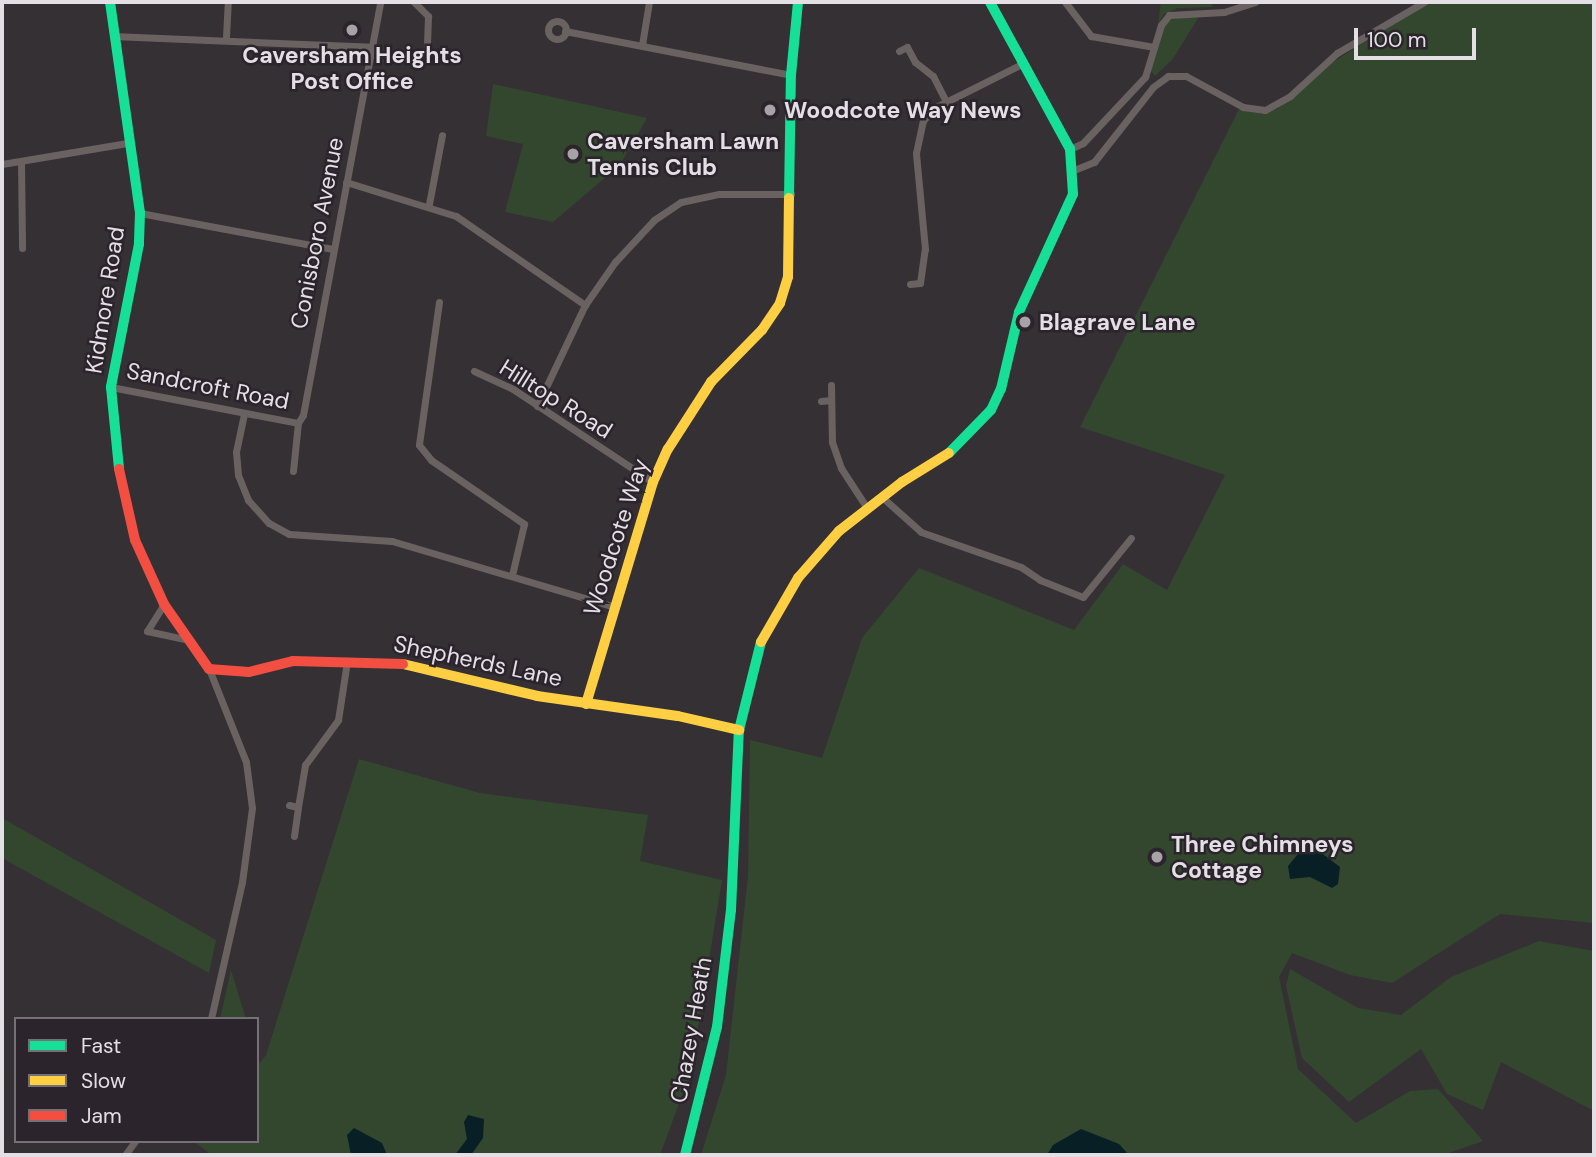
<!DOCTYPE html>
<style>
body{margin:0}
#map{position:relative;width:1596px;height:1157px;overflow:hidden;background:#343034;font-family:"DM Sans",sans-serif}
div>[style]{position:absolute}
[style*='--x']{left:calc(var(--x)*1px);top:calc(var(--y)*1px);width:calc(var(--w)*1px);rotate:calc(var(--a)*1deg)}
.green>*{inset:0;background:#33472f}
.water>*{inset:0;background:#071f25}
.street>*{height:7px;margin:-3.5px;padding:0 3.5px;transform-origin:3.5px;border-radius:3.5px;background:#696261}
.street>.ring{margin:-3.5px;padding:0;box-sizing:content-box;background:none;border:7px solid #696261;border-radius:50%}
.fast>*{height:10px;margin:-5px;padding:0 5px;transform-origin:5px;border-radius:5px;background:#16e098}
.slow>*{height:10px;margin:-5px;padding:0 5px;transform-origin:5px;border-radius:5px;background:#ffcf43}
.jam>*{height:10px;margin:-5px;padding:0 5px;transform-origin:5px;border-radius:5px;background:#f24e42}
.dots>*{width:19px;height:19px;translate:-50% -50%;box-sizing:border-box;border:4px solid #2b242c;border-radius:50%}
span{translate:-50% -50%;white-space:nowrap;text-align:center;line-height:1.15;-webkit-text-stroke:5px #2b242c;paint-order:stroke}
.poi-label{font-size:23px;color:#e4dfe4;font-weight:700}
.left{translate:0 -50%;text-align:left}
.street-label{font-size:23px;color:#e4dfe4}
.frame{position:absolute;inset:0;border:4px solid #e4dfe4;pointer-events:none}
.legend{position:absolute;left:14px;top:1017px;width:245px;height:126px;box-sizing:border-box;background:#2b242c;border:2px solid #756f76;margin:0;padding:9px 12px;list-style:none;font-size:21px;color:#e4dfe4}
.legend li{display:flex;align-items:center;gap:14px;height:35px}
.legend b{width:35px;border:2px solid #756f76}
.scale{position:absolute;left:1354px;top:28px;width:122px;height:32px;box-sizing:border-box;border:4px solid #e4dfe4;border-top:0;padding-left:9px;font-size:21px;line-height:24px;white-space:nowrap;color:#e4dfe4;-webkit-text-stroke:5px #2b242c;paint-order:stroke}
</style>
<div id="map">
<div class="green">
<div style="clip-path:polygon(1161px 2px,1210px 2px,1213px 7px,1178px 8px,1164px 14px,1158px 24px)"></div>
<div style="clip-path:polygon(1427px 2px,1594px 2px,1594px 923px,1500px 914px,1392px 983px,1350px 975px,1292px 953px,1279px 977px,1298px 1069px,1356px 1123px,1410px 1091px,1438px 1089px,1483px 1141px,1443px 1155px,701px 1155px,726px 1075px,748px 876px,750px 740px,822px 758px,862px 638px,919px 568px,1074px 630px,1123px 564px,1167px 590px,1225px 475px,1080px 427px,1239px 109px,1262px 114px,1277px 109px,1316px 73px)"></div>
<div style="clip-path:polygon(1200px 15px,1172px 60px,1155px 76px,1150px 70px,1165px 24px,1176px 16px)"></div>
<div style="clip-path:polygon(493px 84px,647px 118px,620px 165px,553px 222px,505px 212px,523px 144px,486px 136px)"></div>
<div style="clip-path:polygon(359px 759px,480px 793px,648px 815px,640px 861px,722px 880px,691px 1071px,660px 1155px,212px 1155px,193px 1141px,257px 1141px,257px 1055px,260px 1063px,266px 1055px)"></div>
<div style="clip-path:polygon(2px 818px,216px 940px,209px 973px,2px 858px)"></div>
<div style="clip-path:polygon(1539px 941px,1594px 951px,1594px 1111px,1501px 1062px,1483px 1110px,1447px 1094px,1421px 1049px,1349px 1102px,1302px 1058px,1286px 986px,1290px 969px,1358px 1008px,1401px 1015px,1451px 977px)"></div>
<div style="clip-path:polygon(231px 970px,246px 1019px,220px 1019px)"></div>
</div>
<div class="water">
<div style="clip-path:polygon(1303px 848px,1316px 849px,1340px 867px,1338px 884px,1332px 888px,1310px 877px,1290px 879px,1288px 866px)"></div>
<div style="clip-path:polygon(468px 1115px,484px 1119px,483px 1138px,471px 1155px,455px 1155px,467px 1139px,464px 1122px)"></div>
<div style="clip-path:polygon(354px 1128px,382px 1143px,387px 1155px,351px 1155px,347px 1135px)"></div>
<div style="clip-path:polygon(1081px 1129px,1119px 1144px,1129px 1155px,1047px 1155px,1053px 1145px)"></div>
</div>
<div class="street">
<div style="--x:414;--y:2;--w:20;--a:45"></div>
<div style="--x:428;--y:16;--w:34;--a:92"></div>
<div style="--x:1065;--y:2;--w:43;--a:52.6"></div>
<div style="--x:1091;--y:36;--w:64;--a:9.9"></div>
<div class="ring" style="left:548px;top:21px;width:11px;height:11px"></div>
<div style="--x:565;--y:31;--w:230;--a:11"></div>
<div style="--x:113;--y:36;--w:259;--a:2.4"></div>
<div style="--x:226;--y:37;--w:35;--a:-87"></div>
<div style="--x:642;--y:45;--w:44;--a:-80.8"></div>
<div style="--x:899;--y:51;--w:9;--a:-27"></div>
<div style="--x:907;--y:47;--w:17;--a:62"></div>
<div style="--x:915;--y:62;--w:23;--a:38"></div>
<div style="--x:933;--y:76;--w:28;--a:63"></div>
<div style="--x:1070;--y:149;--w:14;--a:-25"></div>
<div style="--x:1083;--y:143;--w:91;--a:-46.8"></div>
<div style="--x:1145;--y:77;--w:54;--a:-72.9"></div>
<div style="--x:1161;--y:25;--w:13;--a:-51"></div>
<div style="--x:1169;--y:15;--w:55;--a:-3.1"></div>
<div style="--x:1224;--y:12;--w:33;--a:-18"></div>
<div style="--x:21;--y:162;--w:86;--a:89.3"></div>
<div style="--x:2;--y:164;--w:127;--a:-9.5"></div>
<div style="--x:1074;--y:170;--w:22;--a:-22"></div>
<div style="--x:1094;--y:162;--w:95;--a:-51.8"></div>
<div style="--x:1153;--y:87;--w:19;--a:-36"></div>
<div style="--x:1168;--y:76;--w:18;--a:0"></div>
<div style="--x:1186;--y:76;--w:65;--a:28.5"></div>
<div style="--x:1243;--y:107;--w:22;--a:8"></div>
<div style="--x:1265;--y:110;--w:29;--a:-29"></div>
<div style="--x:1290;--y:96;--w:64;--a:-42.5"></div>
<div style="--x:1337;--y:53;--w:101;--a:-30.4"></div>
<div style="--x:346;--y:182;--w:115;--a:17.2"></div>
<div style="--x:456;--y:216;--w:157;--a:34.6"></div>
<div style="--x:429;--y:204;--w:70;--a:-79.3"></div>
<div style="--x:140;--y:213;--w:196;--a:10.6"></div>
<div style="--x:910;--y:284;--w:10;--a:-6"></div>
<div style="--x:920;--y:283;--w:34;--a:-82"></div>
<div style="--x:925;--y:249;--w:96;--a:-95.4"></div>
<div style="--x:916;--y:153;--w:33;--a:-78"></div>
<div style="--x:923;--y:121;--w:15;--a:-53"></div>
<div style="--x:932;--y:109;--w:103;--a:-26.6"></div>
<div style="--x:439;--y:302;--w:144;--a:98"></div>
<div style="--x:419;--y:445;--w:19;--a:51"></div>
<div style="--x:431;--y:460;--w:113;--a:34.5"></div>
<div style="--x:524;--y:524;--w:52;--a:103.2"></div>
<div style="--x:474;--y:371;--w:43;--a:24.8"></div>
<div style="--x:513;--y:389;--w:168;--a:33.6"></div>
<div style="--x:831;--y:385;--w:57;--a:89"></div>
<div style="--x:832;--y:442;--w:28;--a:71"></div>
<div style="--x:841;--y:468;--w:48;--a:57"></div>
<div style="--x:111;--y:387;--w:190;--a:10.9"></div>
<div style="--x:821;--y:401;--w:10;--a:-6"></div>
<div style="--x:537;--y:406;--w:112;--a:-64.6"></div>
<div style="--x:585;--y:305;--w:52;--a:-55.1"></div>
<div style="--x:615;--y:262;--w:57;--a:-47.1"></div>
<div style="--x:654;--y:220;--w:32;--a:-34"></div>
<div style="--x:681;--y:202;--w:39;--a:-12"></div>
<div style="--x:719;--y:194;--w:72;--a:0"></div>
<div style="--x:244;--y:414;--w:39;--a:102"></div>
<div style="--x:236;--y:452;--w:23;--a:85"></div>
<div style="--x:238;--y:475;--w:27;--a:68"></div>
<div style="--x:248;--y:500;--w:31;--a:48"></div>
<div style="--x:269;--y:523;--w:23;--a:29"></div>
<div style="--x:289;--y:534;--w:103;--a:3.9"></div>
<div style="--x:392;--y:541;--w:233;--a:16.5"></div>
<div style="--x:293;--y:471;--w:48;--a:-84.1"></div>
<div style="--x:298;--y:423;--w:9;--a:-58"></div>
<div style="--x:303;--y:415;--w:420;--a:-79.4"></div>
<div style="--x:882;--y:497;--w:52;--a:41.9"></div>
<div style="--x:921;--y:532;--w:106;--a:19.3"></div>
<div style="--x:1021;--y:567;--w:23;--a:34"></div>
<div style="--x:1040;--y:580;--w:46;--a:21.6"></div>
<div style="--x:1083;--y:597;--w:76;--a:-50.9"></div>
<div style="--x:164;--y:604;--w:32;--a:122"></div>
<div style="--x:147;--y:631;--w:40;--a:12"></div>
<div style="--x:209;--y:669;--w:100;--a:68.3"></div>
<div style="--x:246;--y:762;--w:46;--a:82.6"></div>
<div style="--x:252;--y:808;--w:75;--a:97.7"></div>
<div style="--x:242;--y:882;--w:140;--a:102.8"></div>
<div style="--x:289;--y:805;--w:9;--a:13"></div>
<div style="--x:298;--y:807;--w:43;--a:-80.5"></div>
<div style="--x:305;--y:765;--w:56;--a:-53.7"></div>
<div style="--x:338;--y:720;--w:60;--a:-81.3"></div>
<div style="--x:294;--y:836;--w:29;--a:-82"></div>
<div style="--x:125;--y:1155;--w:17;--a:-54"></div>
</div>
<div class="fast">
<div style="--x:110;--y:2;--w:213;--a:81.9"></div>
<div style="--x:140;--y:213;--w:31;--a:92"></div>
<div style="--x:139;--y:244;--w:146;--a:101.1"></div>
<div style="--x:111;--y:387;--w:82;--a:84.4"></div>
<div style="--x:789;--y:198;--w:123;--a:-89.1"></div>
<div style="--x:791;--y:75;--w:73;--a:-84.5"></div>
<div style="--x:949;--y:453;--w:60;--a:-45.7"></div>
<div style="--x:991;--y:410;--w:23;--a:-65"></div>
<div style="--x:1001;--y:389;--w:79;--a:-76.8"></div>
<div style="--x:1019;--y:312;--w:130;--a:-65.4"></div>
<div style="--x:1073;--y:194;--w:45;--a:-93.8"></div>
<div style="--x:1070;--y:149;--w:167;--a:-118.6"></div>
<div style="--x:685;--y:1155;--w:132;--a:-76"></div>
<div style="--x:717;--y:1027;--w:118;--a:-83.2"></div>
<div style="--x:731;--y:910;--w:180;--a:-87.5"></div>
<div style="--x:739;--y:730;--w:91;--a:-76"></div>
</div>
<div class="slow">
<div style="--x:761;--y:642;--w:74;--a:-60"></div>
<div style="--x:798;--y:578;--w:62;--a:-48.9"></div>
<div style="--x:839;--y:531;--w:80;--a:-37.9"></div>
<div style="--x:902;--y:482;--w:55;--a:-31.7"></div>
<div style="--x:403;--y:664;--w:138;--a:13.4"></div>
<div style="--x:537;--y:696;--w:142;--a:8.1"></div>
<div style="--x:678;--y:716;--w:63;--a:12.9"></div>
<div style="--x:586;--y:704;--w:232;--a:-73.2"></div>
<div style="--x:653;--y:482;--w:36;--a:-66"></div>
<div style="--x:668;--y:449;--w:80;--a:-57.3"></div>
<div style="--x:711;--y:382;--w:73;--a:-45.6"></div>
<div style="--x:762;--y:330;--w:32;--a:-56"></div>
<div style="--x:780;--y:303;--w:27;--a:-73"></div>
<div style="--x:788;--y:277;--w:79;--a:-89.3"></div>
</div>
<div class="jam">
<div style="--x:119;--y:469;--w:73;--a:77.3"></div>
<div style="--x:135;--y:540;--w:70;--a:65.6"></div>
<div style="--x:164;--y:604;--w:79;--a:55.3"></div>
<div style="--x:209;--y:669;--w:40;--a:4.3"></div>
<div style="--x:249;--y:672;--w:45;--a:-14"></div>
<div style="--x:293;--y:661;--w:110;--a:1.6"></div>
</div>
<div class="dots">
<div style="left:352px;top:30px;background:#a6a2a6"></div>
<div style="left:770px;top:110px;background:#a6a2a6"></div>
<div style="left:573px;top:154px;background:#a6a2a6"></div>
<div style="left:1025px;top:322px;background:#a6a2a6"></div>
<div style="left:1157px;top:857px;background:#a6a2a6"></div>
</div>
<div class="poi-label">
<span style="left:352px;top:68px">Caversham Heights<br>Post Office</span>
<span class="left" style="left:784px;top:110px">Woodcote Way News</span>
<span class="left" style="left:587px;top:154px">Caversham Lawn<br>Tennis Club</span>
<span class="left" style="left:1039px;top:322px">Blagrave Lane</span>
<span class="left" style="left:1171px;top:857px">Three Chimneys<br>Cottage</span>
</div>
<div class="street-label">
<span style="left:317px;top:233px;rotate:-79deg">Conisboro Avenue</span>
<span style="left:105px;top:300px;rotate:-81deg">Kidmore Road</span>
<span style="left:208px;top:386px;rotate:11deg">Sandcroft Road</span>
<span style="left:556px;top:399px;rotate:32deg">Hilltop Road</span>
<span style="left:616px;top:537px;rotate:-72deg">Woodcote Way</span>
<span style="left:478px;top:661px;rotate:12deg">Shepherds Lane</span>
<span style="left:691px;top:1030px;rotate:-80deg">Chazey Heath</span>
</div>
<div class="frame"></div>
<ul class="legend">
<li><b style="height:9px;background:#16e098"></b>Fast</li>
<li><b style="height:9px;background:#ffcf43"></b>Slow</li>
<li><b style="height:9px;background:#f24e42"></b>Jam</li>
</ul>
<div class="scale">100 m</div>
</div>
